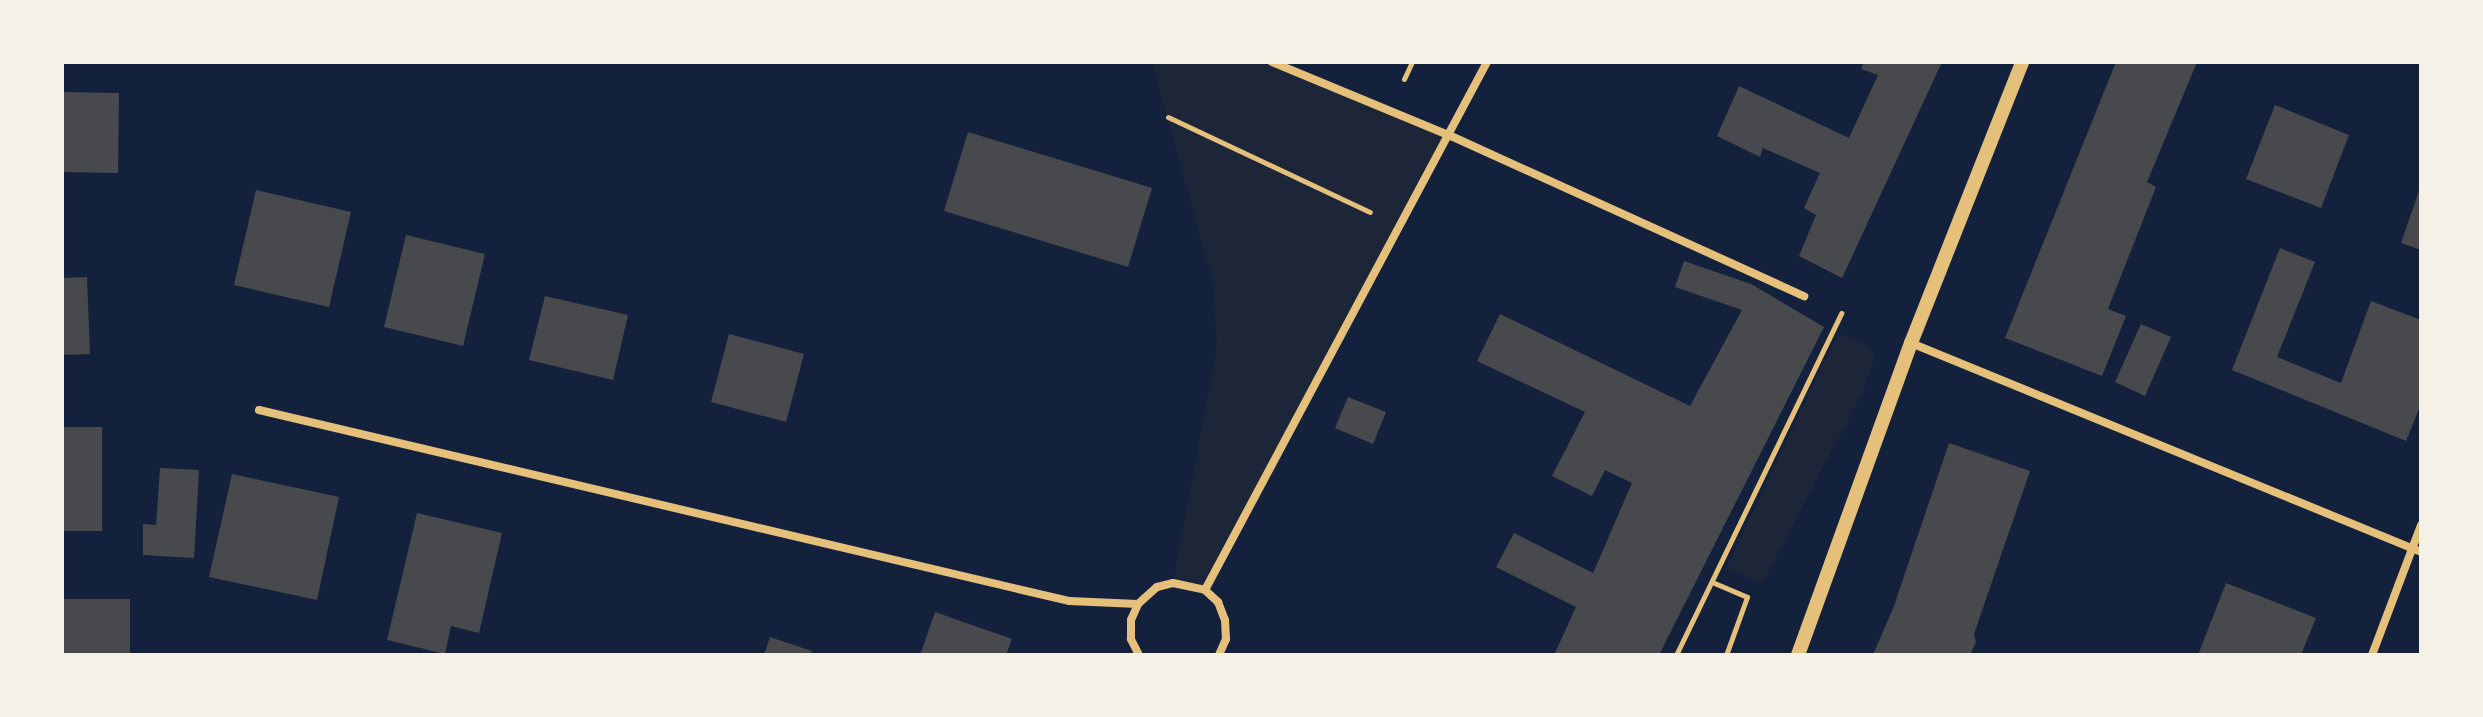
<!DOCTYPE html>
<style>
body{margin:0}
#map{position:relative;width:2483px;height:717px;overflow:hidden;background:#14213d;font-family:Figtree,sans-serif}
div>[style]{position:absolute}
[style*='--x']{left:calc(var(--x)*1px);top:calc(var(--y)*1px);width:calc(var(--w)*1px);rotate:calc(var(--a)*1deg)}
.green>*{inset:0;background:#1d2539}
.building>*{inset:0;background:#48494c}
.path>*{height:5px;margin:-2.5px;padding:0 2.5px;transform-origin:2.5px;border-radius:2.5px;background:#e5c07b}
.minor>*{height:8px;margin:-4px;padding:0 4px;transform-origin:4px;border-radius:4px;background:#e5c07b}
.tertiary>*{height:14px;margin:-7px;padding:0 7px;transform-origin:7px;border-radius:7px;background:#e5c07b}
span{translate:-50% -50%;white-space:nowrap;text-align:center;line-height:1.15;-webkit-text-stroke:8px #f6f1e7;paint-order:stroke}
.frame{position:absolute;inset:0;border:64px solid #f6f1e7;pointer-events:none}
</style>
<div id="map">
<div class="green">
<div style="clip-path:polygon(1152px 62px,1272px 62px,1451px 136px,1205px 590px,1173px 583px,1217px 346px,1213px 283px)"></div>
<div style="clip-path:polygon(1838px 333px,1867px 344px,1875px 358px,1863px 391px,1762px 584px,1726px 568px)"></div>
</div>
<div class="building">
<div style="clip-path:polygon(1864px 62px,1942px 62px,1842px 278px,1799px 256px,1816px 215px,1804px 208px,1820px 173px,1763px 148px,1760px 157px,1717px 136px,1739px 86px,1849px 138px,1878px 75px,1861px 69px)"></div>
<div style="clip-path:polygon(2116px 62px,2197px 62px,2147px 182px,2156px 187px,2108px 309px,2126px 316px,2102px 376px,2005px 338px)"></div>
<div style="clip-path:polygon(62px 92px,119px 93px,118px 173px,62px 172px)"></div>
<div style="clip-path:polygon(2275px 105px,2349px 135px,2321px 208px,2246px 179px)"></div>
<div style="clip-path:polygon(968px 132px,1152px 188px,1128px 267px,944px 211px)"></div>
<div style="clip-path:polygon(2421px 185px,2421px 250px,2401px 243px)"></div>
<div style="clip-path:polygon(256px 190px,351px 212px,329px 307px,234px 285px)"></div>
<div style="clip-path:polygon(406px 235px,485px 254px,463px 346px,384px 327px)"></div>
<div style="clip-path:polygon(2280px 248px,2315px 262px,2277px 357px,2341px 383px,2371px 301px,2421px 320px,2421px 404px,2406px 441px,2232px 370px)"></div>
<div style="clip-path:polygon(1684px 261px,1751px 284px,1824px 327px,1659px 655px,1554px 655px,1576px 607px,1496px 567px,1514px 533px,1593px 573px,1632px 483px,1605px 470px,1592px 496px,1552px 476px,1585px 412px,1477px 361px,1500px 314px,1690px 406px,1742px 310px,1675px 287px)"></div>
<div style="clip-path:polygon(87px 277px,90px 354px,62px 355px,62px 278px)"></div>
<div style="clip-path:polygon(545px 296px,628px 315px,613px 380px,529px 360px)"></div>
<div style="clip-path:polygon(2141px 324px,2171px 337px,2145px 396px,2115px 382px)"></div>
<div style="clip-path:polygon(729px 334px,804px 354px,786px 422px,711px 402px)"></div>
<div style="clip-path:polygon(1348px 397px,1386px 412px,1373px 444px,1335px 428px)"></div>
<div style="clip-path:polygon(62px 427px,102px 427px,102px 531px,62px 531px)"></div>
<div style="clip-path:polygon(1949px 443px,2030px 471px,1974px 634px,1976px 642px,1970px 655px,1873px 655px,1894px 606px)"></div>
<div style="clip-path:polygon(160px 468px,199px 470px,194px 558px,143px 555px,143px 524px,156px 525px)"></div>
<div style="clip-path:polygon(232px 474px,339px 497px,317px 600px,209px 577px)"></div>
<div style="clip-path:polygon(417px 513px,502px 533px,479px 633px,451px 626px,445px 654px,387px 640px)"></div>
<div style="clip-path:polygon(2226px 583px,2316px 618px,2301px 655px,2198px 655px)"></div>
<div style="clip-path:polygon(62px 599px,130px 599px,130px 655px,62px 655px)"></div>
<div style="clip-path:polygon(935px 612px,1012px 639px,1006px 655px,920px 655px)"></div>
<div style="clip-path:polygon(770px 637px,812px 651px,810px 655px,764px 655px)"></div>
</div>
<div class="path">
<div style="--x:1404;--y:79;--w:19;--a:-65"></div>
<div style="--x:1168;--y:117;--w:223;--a:25.2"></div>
<div style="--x:1712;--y:582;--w:38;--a:23"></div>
<div style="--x:1747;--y:597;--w:62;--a:109.9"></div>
<div style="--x:1676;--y:655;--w:380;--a:-64.2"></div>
</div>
<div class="minor">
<div style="--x:1272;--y:62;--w:194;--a:22.5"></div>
<div style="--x:1451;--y:136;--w:388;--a:24.4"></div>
<div style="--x:1911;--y:343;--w:551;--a:22.28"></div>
<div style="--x:259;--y:410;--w:832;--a:13.27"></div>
<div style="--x:1069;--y:601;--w:69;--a:2.5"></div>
<div style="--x:1205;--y:590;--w:599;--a:-61.89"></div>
<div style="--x:1139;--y:655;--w:18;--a:-117"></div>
<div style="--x:1131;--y:639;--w:19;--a:-90"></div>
<div style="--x:1131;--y:620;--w:17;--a:-66"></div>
<div style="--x:1138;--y:604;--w:25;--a:-42"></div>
<div style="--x:1157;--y:587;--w:16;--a:-14"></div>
<div style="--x:1173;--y:583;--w:33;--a:12"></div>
<div style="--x:1205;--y:590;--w:18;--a:43"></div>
<div style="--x:1218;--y:602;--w:19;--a:69"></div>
<div style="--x:1225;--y:620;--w:19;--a:87"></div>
<div style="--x:1226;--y:639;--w:17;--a:114"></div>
<div style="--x:2372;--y:655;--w:139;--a:-69.3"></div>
</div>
<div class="tertiary">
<div style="--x:1798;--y:655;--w:332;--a:-70.1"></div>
<div style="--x:1911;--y:343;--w:302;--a:-68.4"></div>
</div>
<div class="frame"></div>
</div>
